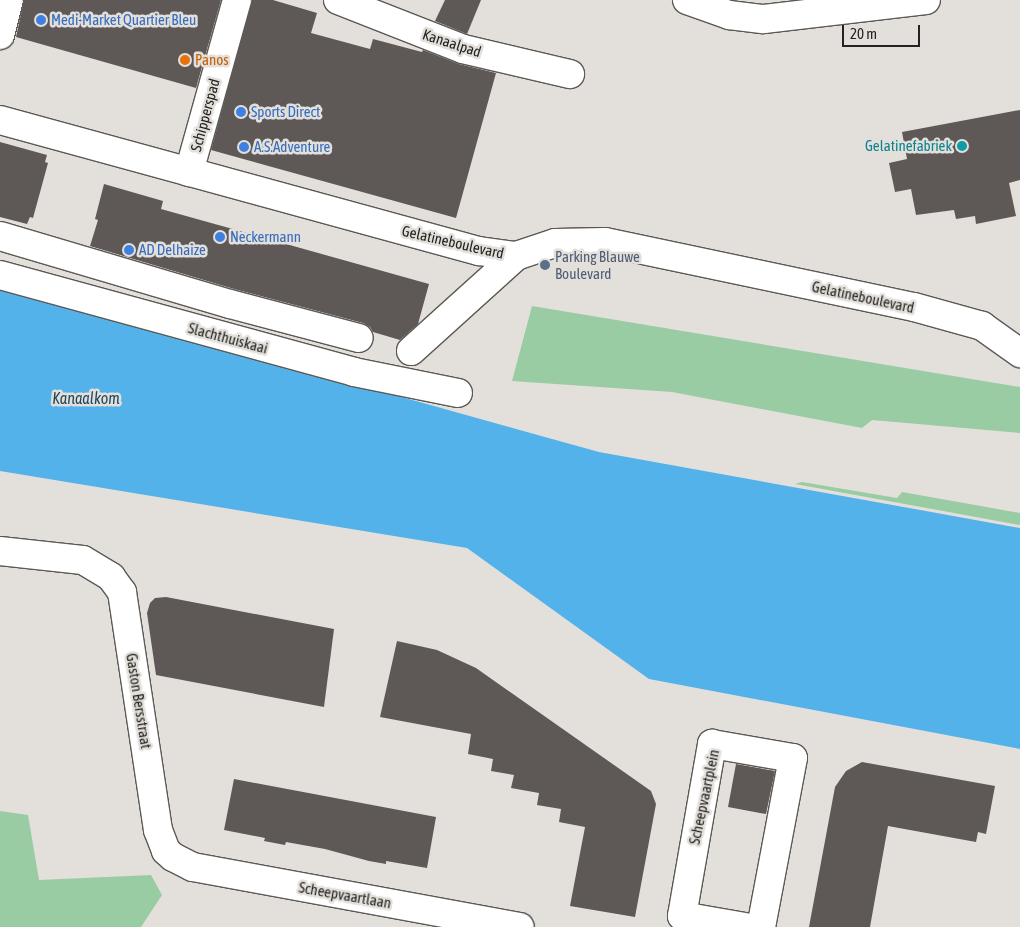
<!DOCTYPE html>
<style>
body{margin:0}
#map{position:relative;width:1020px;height:927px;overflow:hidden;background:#e3e0db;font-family:"Asap Condensed",sans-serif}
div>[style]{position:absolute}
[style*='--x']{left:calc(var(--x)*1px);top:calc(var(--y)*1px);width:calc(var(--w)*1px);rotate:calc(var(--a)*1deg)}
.green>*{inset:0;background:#99cca2}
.water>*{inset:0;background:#54b2ea}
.building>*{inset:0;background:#5e5857}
.roads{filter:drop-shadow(1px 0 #5c5954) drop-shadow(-1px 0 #5c5954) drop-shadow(0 1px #5c5954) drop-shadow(0 -1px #5c5954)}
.minor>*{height:28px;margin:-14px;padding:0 14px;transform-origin:14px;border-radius:14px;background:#fff}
.dots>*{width:14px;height:14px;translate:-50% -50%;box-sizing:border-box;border:2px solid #e3e0db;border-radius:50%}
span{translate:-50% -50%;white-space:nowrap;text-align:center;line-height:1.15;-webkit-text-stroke:5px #e3e0db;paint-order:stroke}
.shop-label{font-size:15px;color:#366cbe}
.left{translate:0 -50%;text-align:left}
.street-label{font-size:15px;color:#242321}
.food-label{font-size:15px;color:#c56008}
.culture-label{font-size:15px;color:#0d838f}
.right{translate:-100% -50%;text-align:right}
.service-label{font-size:15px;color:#4e5e75}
.water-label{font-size:16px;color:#1f465e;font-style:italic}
.scale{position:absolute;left:842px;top:25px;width:78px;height:22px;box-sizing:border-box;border:2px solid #242321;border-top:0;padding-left:6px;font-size:15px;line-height:18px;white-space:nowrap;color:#242321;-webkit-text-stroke:4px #e3e0db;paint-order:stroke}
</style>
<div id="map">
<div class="green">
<div style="clip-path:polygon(532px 306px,1020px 387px,1020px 433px,872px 420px,862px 428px,672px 392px,512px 381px)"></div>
<div style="clip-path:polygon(802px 482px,897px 498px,902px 492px,1020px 513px,1020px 525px,795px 484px)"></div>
<div style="clip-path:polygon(0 811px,28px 815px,39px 880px,151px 875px,162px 895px,141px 927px,0 927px)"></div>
</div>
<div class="water">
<div style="clip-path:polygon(0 285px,599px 452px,1020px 528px,1020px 749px,649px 679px,467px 548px,0 471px)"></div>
</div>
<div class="building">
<div style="clip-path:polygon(24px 0,221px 0,196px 88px,16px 37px)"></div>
<div style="clip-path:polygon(252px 0,273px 0,317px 13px,311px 33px,370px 49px,373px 39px,422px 52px,423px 50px,459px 64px,496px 73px,456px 218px,211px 150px)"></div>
<div style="clip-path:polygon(445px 0,481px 0,467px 34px,435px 21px)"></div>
<div style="clip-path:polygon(1020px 110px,1020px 180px,1009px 183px,1016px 216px,976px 224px,975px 216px,956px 219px,954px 210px,916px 215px,911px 189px,895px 192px,889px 163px,907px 159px,902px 132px)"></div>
<div style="clip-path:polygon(0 142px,47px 155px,45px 162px,48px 163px,33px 218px,30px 217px,27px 224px,0 217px)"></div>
<div style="clip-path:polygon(104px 184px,163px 201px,161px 209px,429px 284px,418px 324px,400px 340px,373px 332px,370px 327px,363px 323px,234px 289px,90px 246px,98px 220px,95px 219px)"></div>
<div style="clip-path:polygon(166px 597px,334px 629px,324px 707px,156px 675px,147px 613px,150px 603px,155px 598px)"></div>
<div style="clip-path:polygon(397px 641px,437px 650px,476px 668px,651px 791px,656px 804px,635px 917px,570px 906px,585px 827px,559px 822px,561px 809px,537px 805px,539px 793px,511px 788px,514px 775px,491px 771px,493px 759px,468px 754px,471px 734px,380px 717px)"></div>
<div style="clip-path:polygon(862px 762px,995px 786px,986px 834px,978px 832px,976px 842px,888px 826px,870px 927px,809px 927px,835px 787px,846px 771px)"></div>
<div style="clip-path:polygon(736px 764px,775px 771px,766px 814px,728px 807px)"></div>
<div style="clip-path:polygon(234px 779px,436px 817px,427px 868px,386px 861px,386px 864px,369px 861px,325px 849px,286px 842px,285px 845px,264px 841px,265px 838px,224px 830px)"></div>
</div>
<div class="roads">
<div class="minor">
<div style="--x:338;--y:0;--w:134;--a:21.4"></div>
<div style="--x:463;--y:49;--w:110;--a:13.2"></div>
<div style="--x:687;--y:0;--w:45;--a:19.7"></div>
<div style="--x:729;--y:15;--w:35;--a:7"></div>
<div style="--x:764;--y:19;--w:163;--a:-6.7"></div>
<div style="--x:0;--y:35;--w:36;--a:-76"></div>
<div style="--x:0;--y:120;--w:497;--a:15.3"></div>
<div style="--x:479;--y:251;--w:37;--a:8"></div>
<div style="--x:516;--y:256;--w:41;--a:-18.4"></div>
<div style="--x:555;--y:243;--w:50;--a:-1.1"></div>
<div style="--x:605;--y:242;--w:316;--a:11.9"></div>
<div style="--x:914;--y:307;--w:71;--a:15.6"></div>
<div style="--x:982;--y:326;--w:47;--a:35.4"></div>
<div style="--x:189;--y:172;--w:179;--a:-74.4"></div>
<div style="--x:0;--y:236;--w:240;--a:16.5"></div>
<div style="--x:230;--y:304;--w:133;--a:14.8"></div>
<div style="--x:0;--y:275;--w:367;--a:15.3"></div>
<div style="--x:354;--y:372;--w:106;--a:11.4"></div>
<div style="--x:411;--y:351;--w:142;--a:-42.1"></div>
<div style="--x:0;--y:551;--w:83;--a:6.2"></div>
<div style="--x:83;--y:560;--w:33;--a:31"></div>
<div style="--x:111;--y:577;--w:19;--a:54"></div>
<div style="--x:122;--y:592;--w:241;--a:81.4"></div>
<div style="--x:158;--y:830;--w:22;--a:69"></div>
<div style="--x:166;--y:851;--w:9;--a:41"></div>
<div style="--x:173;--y:857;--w:22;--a:27"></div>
<div style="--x:193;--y:867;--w:332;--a:10.4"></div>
<div style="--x:745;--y:927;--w:64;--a:-170.1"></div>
<div style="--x:682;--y:916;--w:175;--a:-80.1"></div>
<div style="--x:712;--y:744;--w:82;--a:9.8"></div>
<div style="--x:793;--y:758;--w:172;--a:100.7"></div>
</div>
</div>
<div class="dots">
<div style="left:41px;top:20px;background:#3f7fe0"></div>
<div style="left:185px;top:60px;background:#e8710a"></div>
<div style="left:241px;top:112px;background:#3f7fe0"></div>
<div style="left:962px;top:146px;background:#0f9aa8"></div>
<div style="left:244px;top:147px;background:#3f7fe0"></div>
<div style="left:220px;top:237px;background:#3f7fe0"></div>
<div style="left:129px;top:250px;background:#3f7fe0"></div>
<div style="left:545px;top:265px;background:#5c6f8a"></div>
</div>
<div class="shop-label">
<span class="left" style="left:51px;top:20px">Medi-Market Quartier Bleu</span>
<span class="left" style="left:251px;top:112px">Sports Direct</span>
<span class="left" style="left:254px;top:147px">A.S.Adventure</span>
<span class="left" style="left:230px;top:237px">Neckermann</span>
<span class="left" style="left:139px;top:250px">AD Delhaize</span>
</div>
<div class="street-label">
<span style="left:452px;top:43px;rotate:18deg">Kanaalpad</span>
<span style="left:205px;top:115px;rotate:-75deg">Schipperspad</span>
<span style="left:453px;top:242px;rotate:13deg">Gelatineboulevard</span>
<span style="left:863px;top:297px;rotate:12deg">Gelatineboulevard</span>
<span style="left:228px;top:338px;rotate:15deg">Slachthuiskaai</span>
<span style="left:139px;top:701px;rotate:81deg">Gaston Bersstraat</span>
<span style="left:704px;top:797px;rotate:-78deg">Scheepvaartplein</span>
<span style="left:345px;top:895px;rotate:10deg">Scheepvaartlaan</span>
</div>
<div class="food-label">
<span class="left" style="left:195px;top:60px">Panos</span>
</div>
<div class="culture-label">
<span class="right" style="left:952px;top:146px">Gelatinefabriek</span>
</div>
<div class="service-label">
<span class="left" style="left:555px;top:265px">Parking Blauwe<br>Boulevard</span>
</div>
<div class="water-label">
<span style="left:86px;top:398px">Kanaalkom</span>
</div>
<div class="scale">20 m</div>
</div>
